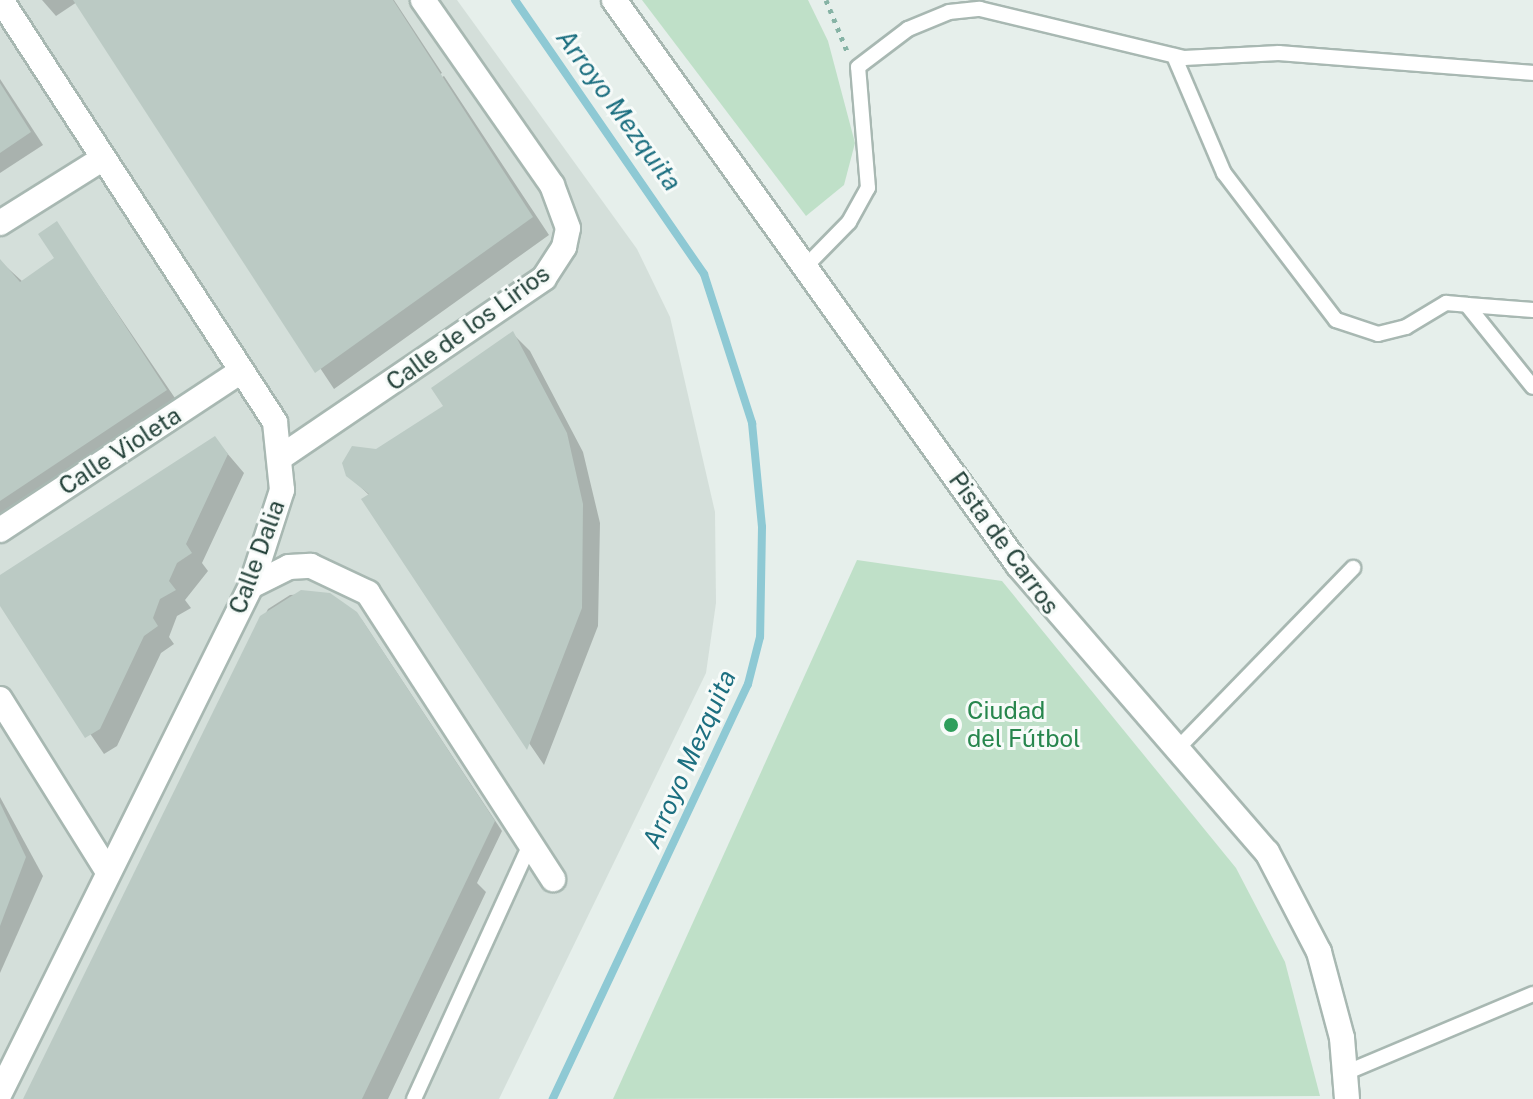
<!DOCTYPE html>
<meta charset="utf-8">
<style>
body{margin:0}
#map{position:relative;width:1533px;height:1099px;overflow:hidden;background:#e6efeb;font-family:"Public Sans",sans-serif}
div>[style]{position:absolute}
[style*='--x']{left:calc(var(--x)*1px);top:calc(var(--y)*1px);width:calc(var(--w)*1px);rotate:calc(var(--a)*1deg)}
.built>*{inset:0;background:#d4dfda}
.green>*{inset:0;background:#bfe0c8}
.shadow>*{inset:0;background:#0003}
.stream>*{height:8px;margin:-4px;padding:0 4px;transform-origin:4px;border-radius:4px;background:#8ec9d4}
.building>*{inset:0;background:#bbcac4}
.path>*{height:5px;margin-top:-2.5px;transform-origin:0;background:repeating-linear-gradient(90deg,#86b3a5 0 4px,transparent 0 10px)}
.roads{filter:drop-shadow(2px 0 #a8b8b2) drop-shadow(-2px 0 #a8b8b2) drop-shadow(0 2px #a8b8b2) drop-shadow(0 -2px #a8b8b2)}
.service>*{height:14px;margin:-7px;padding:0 7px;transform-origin:7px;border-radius:7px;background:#fff}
.minor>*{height:24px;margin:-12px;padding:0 12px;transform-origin:12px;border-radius:12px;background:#fff}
.dots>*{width:22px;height:22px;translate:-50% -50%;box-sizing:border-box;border:4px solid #f7fbf9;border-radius:50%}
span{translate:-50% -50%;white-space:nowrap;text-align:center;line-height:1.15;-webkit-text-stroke:6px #f7fbf9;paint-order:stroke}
.street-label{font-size:24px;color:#24423a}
.leisure-label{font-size:24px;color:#27864d}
.left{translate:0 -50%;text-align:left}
.water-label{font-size:26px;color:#1c6f80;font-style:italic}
</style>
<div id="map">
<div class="built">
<div style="clip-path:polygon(0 0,457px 0,637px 249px,670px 317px,715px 512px,716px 603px,706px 673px,499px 1099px,0 1099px)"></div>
</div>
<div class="green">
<div style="clip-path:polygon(642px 0,808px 0,828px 41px,855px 143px,844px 185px,806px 216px)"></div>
<div style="clip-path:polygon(857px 560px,1002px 581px,1236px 868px,1285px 962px,1320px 1096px,613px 1099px)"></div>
</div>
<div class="shadow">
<div style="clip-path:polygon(42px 0,394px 0,442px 73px,330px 143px,444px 76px,549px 235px,334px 389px,77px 2px,56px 16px)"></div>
<div style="clip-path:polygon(0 79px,43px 145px,0 173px)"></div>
<div style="clip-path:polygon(57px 224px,179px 404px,0 522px,0 261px,23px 282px,57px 259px)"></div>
<div style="clip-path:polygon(513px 334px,530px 351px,583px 452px,600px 523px,598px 626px,544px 765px,363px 500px,370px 496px,348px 475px,349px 452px,377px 451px,445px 407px)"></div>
<div style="clip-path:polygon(215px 439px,244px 473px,202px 563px,208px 571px,185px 600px,191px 608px,177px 616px,169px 637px,174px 644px,161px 653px,117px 746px,104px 754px,0 602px,0 578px)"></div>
<div style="clip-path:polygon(322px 593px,362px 620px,502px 831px,477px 883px,486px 892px,388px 1099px,25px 1099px,268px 609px,290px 595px)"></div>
<div style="clip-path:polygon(0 797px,43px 876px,0 973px)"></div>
</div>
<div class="stream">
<div style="--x:515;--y:0;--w:333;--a:55.4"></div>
<div style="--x:704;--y:274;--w:157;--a:72.1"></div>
<div style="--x:752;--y:423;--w:104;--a:84.5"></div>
<div style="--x:762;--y:527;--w:110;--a:91"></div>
<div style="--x:760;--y:637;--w:49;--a:104.3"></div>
<div style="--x:748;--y:684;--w:459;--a:115.2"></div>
</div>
<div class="building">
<div style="clip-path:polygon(73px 0,393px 0,533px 217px,315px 373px)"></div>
<div style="clip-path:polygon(0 83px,31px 132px,0 153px)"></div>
<div style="clip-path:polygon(57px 221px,167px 390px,0 501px,0 259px,20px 282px,54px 258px,38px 234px)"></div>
<div style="clip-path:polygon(513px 331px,567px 433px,583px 504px,582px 608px,527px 750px,361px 499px,369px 494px,346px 476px,342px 463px,352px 446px,376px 449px,443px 406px,431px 388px)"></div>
<div style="clip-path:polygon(215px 436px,228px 454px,186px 544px,192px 553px,177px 563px,169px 581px,176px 590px,160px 599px,153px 618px,158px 626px,144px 636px,100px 729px,85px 738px,0 606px,0 575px)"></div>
<div style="clip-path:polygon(301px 590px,330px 593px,357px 612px,495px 821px,362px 1099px,23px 1099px,260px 616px)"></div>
<div style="clip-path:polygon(0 803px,26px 857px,0 926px)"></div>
</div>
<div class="path">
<div style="--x:826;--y:0;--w:55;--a:67.6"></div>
</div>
<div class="roads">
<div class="service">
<div style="--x:1174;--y:56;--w:127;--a:66.9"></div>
<div style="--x:1224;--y:173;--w:185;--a:52.7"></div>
<div style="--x:1336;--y:320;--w:44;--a:18.4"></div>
<div style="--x:1378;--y:334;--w:29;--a:-14"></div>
<div style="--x:1406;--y:327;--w:47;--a:-31"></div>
<div style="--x:1446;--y:303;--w:21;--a:5"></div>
<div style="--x:1467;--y:305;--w:105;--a:51.2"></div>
<div style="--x:805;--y:267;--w:63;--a:-45.6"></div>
<div style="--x:849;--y:222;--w:39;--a:-61"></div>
<div style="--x:868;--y:188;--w:121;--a:-94.7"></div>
<div style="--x:858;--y:67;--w:63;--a:-37.2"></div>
<div style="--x:908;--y:29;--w:44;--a:-22.5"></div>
<div style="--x:949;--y:12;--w:31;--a:-6"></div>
<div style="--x:980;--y:9;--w:210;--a:13.5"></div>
<div style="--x:1184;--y:58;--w:95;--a:-3"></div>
<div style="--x:1279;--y:53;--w:255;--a:4.5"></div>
<div style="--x:1468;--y:305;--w:65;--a:4.4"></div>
<div style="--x:1179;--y:747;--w:250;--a:-45.8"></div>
<div style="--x:1345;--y:1073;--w:204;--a:-22.8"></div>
<div style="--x:414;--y:1099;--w:280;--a:-65.5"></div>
</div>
<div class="minor">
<div style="--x:614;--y:0;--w:695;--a:54.43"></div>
<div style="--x:1018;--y:565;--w:380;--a:49.1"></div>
<div style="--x:1267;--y:852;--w:113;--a:62.5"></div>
<div style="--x:1319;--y:952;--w:89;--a:75"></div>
<div style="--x:1342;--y:1038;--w:61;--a:85.3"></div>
<div style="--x:0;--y:223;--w:120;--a:-32.1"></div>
<div style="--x:281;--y:457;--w:318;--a:-34.2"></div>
<div style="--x:544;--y:278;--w:37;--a:-57"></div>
<div style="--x:564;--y:247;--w:19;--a:-78"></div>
<div style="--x:568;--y:228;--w:46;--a:-110.4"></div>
<div style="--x:552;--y:185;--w:226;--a:-124.9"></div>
<div style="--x:0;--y:530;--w:287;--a:-33.4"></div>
<div style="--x:251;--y:586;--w:42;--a:-26.6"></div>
<div style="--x:289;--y:567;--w:22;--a:-3"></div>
<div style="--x:311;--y:566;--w:63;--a:25.3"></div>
<div style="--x:368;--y:593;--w:341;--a:57.1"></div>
<div style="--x:0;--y:699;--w:202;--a:58"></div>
<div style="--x:0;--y:1093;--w:566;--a:-63.66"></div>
<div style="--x:251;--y:586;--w:101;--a:-72.1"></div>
<div style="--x:282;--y:490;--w:68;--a:-95.9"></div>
<div style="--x:275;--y:422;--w:503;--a:-123"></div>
</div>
</div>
<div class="dots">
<div style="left:951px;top:725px;background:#2e9e5b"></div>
</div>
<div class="street-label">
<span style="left:468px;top:328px;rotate:-36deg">Calle de los Lirios</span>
<span style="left:120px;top:451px;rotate:-33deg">Calle Violeta</span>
<span style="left:1004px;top:543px;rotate:54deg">Pista de Carros</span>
<span style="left:257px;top:557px;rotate:-70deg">Calle Dalia</span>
</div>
<div class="leisure-label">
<span class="left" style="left:967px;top:725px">Ciudad<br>del Fútbol</span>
</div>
<div class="water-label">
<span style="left:619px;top:110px;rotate:54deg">Arroyo Mezquita</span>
<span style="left:689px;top:759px;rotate:-66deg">Arroyo Mezquita</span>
</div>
</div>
